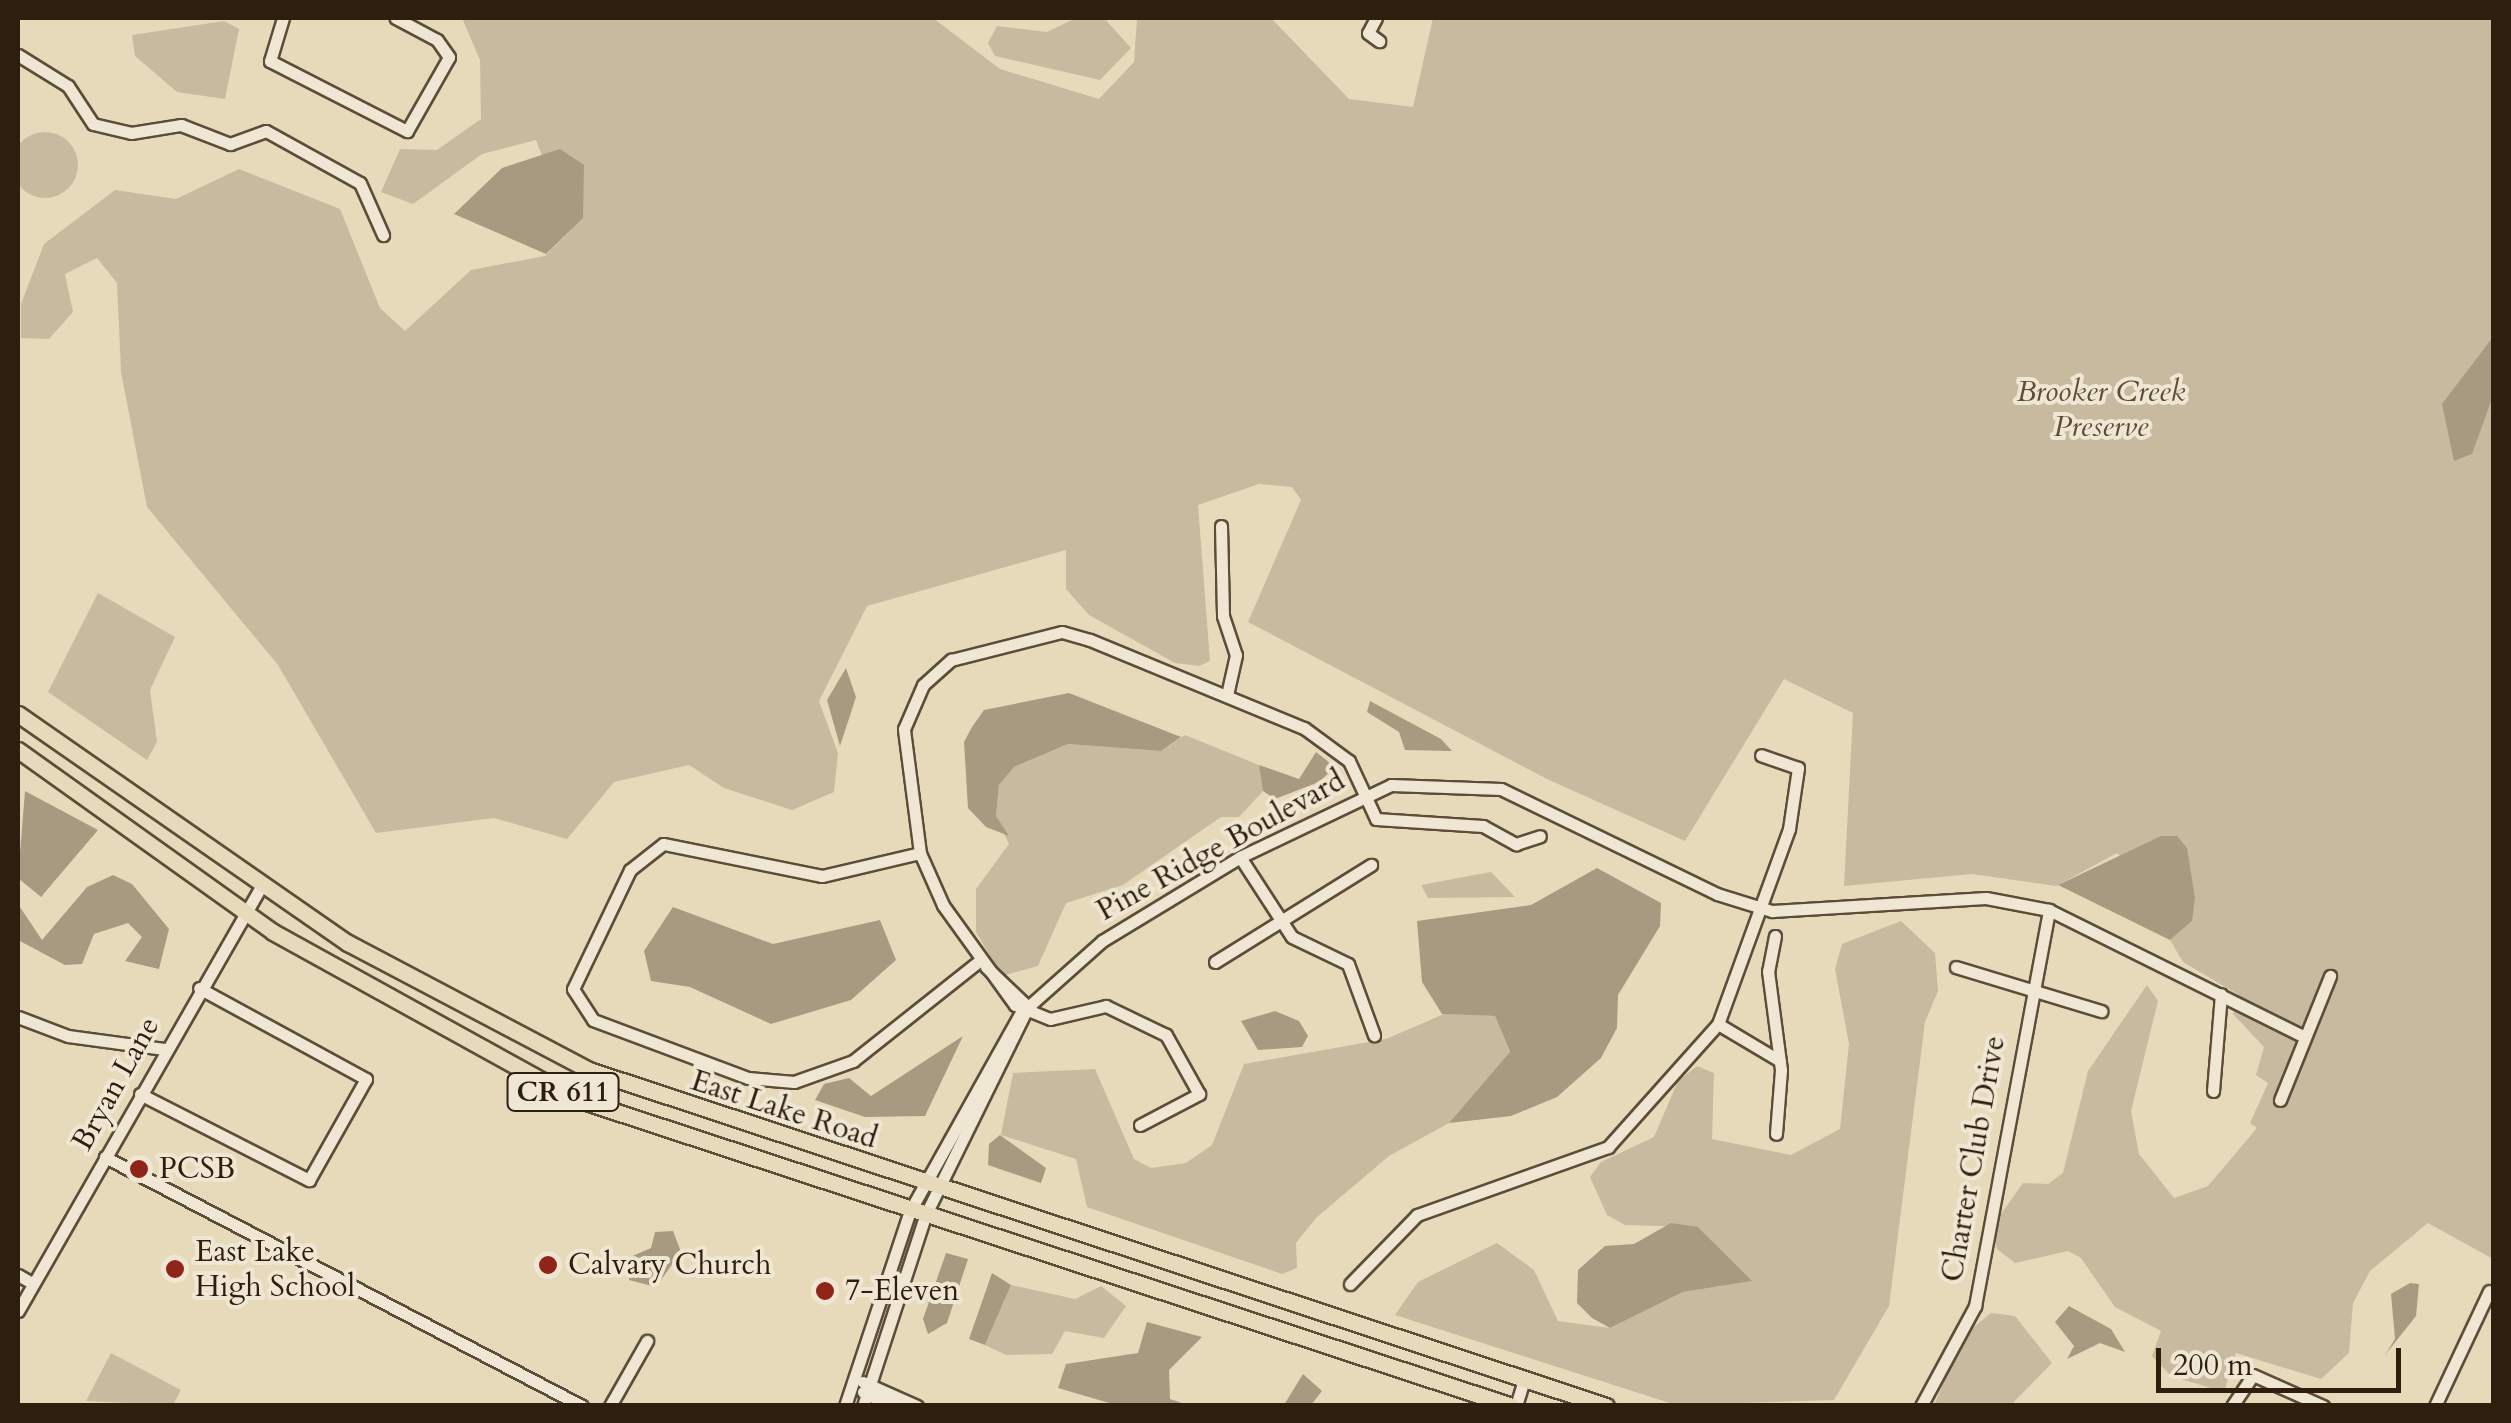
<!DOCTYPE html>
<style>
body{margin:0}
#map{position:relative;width:2511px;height:1423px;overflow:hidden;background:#e7dabb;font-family:Cardo,serif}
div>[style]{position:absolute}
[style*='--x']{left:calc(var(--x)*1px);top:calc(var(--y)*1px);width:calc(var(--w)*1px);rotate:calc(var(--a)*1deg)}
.green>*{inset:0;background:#c8ba9e}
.round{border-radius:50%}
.water>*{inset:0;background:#a89a80}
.roads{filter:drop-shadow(2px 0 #5c4d39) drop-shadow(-2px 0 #5c4d39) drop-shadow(0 2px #5c4d39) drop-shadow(0 -2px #5c4d39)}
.minor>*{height:11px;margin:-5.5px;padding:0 5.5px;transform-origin:5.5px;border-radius:5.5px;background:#efe7d3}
.major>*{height:15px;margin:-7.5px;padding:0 7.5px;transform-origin:7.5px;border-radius:7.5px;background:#e7dabb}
.dots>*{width:28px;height:28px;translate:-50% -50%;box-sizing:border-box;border:5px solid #efe7d3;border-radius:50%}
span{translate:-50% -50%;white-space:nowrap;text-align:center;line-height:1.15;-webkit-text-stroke:8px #efe7d3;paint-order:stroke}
.shield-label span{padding:2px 8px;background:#efe7d3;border:2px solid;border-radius:8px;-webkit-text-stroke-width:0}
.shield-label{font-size:28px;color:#2e1e0e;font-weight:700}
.park-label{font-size:30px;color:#5c4d39;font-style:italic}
.street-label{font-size:30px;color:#2e1e0e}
.poi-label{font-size:30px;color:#2e1e0e}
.left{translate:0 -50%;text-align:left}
.frame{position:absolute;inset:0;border:20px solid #2e1e0e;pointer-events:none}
.scale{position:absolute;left:2156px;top:1348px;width:245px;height:45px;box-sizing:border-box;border:5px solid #2e1e0e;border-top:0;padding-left:12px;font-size:30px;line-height:35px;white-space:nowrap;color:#2e1e0e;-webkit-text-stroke:8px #efe7d3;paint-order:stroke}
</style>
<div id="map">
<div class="green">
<div style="clip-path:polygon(462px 18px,933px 18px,1000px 69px,1099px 99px,1134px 62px,1137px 18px,1271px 18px,1349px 99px,1413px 107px,1433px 18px,2493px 18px,2493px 1259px,2428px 1223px,2370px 1271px,2353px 1303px,2349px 1353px,2321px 1379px,2236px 1353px,2224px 1392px,2171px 1376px,2152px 1356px,2161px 1331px,2115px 1307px,2081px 1258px,2068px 1251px,2015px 1263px,1997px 1249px,1992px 1227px,2023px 1183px,2048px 1184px,2063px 1173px,2088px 1071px,2147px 985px,2158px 1001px,2131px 1111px,2139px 1154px,2174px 1198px,2208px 1186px,2257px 1128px,2250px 1123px,2268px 1083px,2256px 1075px,2264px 1047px,2233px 1014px,2239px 995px,2183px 962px,2170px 940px,2192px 921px,2117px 853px,2056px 886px,1972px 874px,1844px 886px,1853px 713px,1784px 679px,1685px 841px,1547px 779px,1248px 622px,1301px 500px,1292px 487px,1259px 484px,1198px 505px,1210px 661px,1199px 666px,1175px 663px,1089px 615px,1066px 589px,1066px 550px,867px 606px,819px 701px,838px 753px,834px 792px,792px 810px,724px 788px,689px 765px,614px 782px,567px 839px,494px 818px,376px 833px,278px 665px,147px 507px,121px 372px,117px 283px,97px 258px,65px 274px,73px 312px,49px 339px,21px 338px,21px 304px,44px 244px,115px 190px,176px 199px,239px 169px,340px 209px,380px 308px,405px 331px,471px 270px,545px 256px,571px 230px,536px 140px,482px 154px,413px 204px,381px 192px,400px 149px,437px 150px,481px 119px,480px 60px)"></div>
<div style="clip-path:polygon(1076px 18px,1104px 18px,1131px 48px,1100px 80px,995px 56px,988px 43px,997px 26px,1047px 32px)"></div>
<div style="clip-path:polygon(224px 21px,239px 29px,225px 99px,177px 92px,135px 56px,132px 35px)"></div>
<div class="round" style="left:12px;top:132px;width:66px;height:66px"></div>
<div style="clip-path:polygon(98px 593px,175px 637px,150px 690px,157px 742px,147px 760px,48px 692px)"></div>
<div style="clip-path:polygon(1185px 735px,1259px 765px,1263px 791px,1239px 817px,1221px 817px,1123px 885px,1066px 903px,1038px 966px,1002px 976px,976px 932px,976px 889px,1009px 844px,996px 817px,999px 785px,1014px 767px,1068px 744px,1161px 751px)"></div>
<div style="clip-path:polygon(1491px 872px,1515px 897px,1428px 898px,1421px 885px)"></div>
<div style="clip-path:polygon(1901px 921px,1935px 953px,1938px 991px,1925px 1022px,1889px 1306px,1834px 1400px,1676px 1405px,1395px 1315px,1418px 1282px,1497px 1243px,1534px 1270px,1558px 1321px,1610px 1328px,1683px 1292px,1751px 1281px,1698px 1227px,1625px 1225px,1607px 1215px,1590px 1177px,1601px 1162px,1654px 1137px,1678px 1081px,1697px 1066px,1714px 1073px,1712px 1139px,1791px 1155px,1840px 1129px,1849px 1044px,1835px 969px,1842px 944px)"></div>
<div style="clip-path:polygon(1444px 1014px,1495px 1016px,1510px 1053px,1449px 1123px,1389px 1156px,1316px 1218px,1296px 1243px,1297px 1268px,1282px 1274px,1087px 1207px,1076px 1159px,1001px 1135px,1013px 1073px,1095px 1069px,1134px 1159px,1151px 1168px,1186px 1163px,1212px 1145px,1244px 1064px,1386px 1039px)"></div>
<div style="clip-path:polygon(1011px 1285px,1075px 1299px,1101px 1286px,1126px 1306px,1104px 1338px,1065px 1331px,1052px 1354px,1006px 1355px,985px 1345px)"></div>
<div style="clip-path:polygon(1991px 1313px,2015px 1316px,2052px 1363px,2011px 1405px,1935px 1403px,1964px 1335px)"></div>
<div style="clip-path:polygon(111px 1353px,181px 1390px,173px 1405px,86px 1401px)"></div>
</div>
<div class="water">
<div style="clip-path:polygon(560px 149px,584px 165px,583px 218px,546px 254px,454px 214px,502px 168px)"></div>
<div style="clip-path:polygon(2493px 337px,2493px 396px,2472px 454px,2454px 461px,2442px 404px)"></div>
<div style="clip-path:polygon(846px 668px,856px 697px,840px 746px,827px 700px)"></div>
<div style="clip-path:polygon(1069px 693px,1181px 737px,1161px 751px,1068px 744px,1014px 767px,999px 785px,996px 816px,1009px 836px,986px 827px,968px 808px,964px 742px,972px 727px,984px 710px)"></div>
<div style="clip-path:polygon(1370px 701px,1441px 739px,1452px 751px,1405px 750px,1399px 732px,1367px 712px)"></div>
<div style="clip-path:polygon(1316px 752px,1335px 767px,1319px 782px,1275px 799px,1263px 791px,1259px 765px,1299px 779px)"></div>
<div style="clip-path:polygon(25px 791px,98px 830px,41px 897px,18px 878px)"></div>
<div style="clip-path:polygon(2161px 836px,2177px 836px,2187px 848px,2195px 898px,2192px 921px,2170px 940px,2058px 885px)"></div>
<div style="clip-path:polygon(1597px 868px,1661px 903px,1660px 926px,1618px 995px,1617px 1028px,1601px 1058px,1557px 1097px,1511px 1116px,1449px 1123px,1510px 1052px,1495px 1016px,1442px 1014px,1422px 982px,1417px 921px,1531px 905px)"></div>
<div style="clip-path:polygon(113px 875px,132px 884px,169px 929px,159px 969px,125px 961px,142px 937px,128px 923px,94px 934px,82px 964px,65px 965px,18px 940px,18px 904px,42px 940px,87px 887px)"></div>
<div style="clip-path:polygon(673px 907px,773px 944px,880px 920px,896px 960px,851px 1000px,771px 1024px,690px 987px,651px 981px,644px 951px)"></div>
<div style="clip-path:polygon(1275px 1011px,1299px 1021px,1308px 1036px,1302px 1047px,1258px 1050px,1241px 1021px)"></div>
<div style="clip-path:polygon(963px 1036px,925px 1116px,865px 1117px,815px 1100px,824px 1084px,849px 1078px,871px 1096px)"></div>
<div style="clip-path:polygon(1000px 1135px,1046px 1168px,1041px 1183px,988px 1165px,989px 1144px)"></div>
<div style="clip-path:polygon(1671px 1223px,1698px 1227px,1752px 1281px,1683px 1292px,1610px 1328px,1592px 1318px,1577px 1303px,1578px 1270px,1605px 1246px,1634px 1244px)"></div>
<div style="clip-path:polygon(673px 1231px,681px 1252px,656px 1287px,629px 1280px,630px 1257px,651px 1248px,655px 1232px)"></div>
<div style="clip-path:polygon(946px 1253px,968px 1259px,947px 1323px,928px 1334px,923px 1319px)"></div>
<div style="clip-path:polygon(992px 1273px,1011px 1285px,985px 1345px,969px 1339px)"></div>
<div style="clip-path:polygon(2410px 1283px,2419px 1284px,2416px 1316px,2385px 1355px,2395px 1339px,2391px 1294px)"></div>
<div style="clip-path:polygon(2069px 1306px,2111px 1329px,2125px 1352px,2100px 1343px,2067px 1359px,2074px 1346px,2055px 1322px)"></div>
<div style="clip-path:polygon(1147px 1322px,1202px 1337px,1169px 1370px,1170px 1399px,1188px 1405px,1116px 1405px,1058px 1388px,1066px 1364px,1138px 1353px)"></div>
<div style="clip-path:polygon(1303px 1374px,1322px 1391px,1311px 1405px,1284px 1405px)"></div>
</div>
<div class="roads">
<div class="minor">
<div style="--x:283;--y:18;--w:45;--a:106.8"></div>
<div style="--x:270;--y:61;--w:154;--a:27.1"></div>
<div style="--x:407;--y:131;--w:85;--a:-60.4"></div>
<div style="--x:449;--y:57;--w:21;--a:-125"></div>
<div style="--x:437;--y:40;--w:47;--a:-151.8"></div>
<div style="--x:1376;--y:18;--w:17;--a:118"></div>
<div style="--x:1368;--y:33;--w:14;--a:36"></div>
<div style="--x:18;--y:55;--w:59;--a:31.8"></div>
<div style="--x:68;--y:86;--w:45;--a:56.7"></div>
<div style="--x:93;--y:124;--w:39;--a:13"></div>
<div style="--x:131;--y:133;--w:51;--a:-9.1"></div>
<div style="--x:181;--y:125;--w:53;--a:21.2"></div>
<div style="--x:230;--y:144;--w:38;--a:-20"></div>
<div style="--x:266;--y:131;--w:107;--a:29"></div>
<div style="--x:360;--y:183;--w:57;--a:66.1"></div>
<div style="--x:1221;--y:526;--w:90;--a:88.7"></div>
<div style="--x:1223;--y:616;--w:41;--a:71.6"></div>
<div style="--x:1236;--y:655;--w:41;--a:102.7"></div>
<div style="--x:920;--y:853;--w:101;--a:166.8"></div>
<div style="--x:822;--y:876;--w:162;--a:-168.6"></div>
<div style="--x:663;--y:844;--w:42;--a:141.8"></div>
<div style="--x:630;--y:870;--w:132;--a:115.6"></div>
<div style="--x:573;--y:989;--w:37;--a:57"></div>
<div style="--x:593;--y:1020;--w:165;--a:20.5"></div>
<div style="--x:748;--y:1078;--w:46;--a:5"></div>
<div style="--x:794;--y:1082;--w:63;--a:-19.6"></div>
<div style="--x:853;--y:1061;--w:161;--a:-38.4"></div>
<div style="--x:1240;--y:857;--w:95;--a:57"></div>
<div style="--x:1292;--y:937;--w:62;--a:25.7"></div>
<div style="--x:1348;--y:964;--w:76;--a:69.9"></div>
<div style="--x:1775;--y:936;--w:36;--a:101"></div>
<div style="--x:1768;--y:971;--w:100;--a:82.5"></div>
<div style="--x:1781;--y:1070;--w:64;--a:94.5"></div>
<div style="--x:1215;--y:962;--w:184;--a:-31.9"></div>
<div style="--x:986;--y:967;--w:58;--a:43.6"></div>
<div style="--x:1956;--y:967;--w:152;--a:16.9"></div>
<div style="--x:18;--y:1017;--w:53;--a:20.8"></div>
<div style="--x:68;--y:1036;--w:97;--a:7.7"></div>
<div style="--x:1718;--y:1024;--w:72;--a:30.8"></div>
<div style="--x:2213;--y:1091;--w:97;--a:-85.3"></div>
<div style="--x:140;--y:1094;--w:190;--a:27"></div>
<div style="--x:309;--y:1180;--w:116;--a:-60.6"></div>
<div style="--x:366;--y:1079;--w:190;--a:-151.4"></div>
<div style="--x:2280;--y:1100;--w:134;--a:-68"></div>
<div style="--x:1140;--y:1125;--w:67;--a:-27.7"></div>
<div style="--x:1199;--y:1094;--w:68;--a:-119.2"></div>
<div style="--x:1166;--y:1035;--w:67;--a:-154.2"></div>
<div style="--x:1106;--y:1006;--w:57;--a:166.9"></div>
<div style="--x:1050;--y:1019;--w:38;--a:-158"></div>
<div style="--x:1015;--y:1005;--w:123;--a:-125.8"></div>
<div style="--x:943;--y:905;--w:57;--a:-113.9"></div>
<div style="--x:920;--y:853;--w:125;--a:-97.4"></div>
<div style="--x:904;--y:729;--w:48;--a:-66.6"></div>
<div style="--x:923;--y:685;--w:38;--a:-42"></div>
<div style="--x:951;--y:660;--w:114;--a:-14.2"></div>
<div style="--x:1062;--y:632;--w:29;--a:16"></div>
<div style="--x:1090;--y:640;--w:231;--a:22.4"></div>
<div style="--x:1304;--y:728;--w:56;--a:36.3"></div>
<div style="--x:1349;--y:761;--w:64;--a:65"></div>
<div style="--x:1376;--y:819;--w:107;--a:3.7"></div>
<div style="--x:1483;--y:826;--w:38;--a:29"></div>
<div style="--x:1516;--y:844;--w:25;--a:-18"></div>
<div style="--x:105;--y:1157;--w:538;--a:27.57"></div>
<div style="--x:18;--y:1275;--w:16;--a:30"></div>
<div style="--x:1350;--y:1284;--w:96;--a:-45.8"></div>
<div style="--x:1417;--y:1215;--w:203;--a:-19.6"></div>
<div style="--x:1608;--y:1147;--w:165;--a:-48.2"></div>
<div style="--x:1718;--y:1024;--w:208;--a:-70"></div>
<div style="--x:1789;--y:829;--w:62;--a:-81.6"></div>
<div style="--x:1798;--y:768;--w:39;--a:-161"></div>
<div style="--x:18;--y:1311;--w:492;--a:-60.2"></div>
<div style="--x:863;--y:1382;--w:59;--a:24"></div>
<div style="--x:863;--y:1392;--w:32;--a:26"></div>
<div style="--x:610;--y:1406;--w:75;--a:-60.4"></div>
<div style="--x:845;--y:1406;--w:206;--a:-71.6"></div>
<div style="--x:910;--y:1211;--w:229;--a:-60.8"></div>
<div style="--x:863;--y:1406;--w:200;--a:-71.9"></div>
<div style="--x:925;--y:1216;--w:233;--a:-63.8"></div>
<div style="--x:1028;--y:1007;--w:99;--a:-41.7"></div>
<div style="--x:1102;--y:941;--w:162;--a:-31.3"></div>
<div style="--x:1240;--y:857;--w:167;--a:-25.5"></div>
<div style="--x:1391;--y:785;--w:110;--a:2.1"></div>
<div style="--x:1501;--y:789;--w:240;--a:25.9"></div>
<div style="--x:1717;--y:894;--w:58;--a:17.2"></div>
<div style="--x:1772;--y:911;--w:214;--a:-3.5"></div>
<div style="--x:1986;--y:898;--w:64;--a:10.8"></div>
<div style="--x:2049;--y:910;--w:284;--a:26.4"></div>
<div style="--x:1516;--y:1406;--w:28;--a:-73"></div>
<div style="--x:1921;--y:1406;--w:114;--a:-61.6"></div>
<div style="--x:1975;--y:1306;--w:403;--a:-79.4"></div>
<div style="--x:2232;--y:1406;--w:37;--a:-56"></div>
<div style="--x:2253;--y:1375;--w:77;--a:23.9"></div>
<div style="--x:2435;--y:1406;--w:127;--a:-64.8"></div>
</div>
<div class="major">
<div style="--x:18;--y:714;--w:402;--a:34.8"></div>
<div style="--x:348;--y:943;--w:272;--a:27.8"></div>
<div style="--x:589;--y:1070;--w:1071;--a:18.28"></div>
<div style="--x:18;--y:750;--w:313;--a:35.5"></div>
<div style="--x:273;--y:932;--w:344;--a:28.9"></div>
<div style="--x:574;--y:1098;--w:987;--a:18.18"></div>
</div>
</div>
<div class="dots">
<div style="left:139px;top:1169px;background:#8f2418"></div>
<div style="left:548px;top:1265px;background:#8f2418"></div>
<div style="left:175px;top:1269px;background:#8f2418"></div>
<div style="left:825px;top:1291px;background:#8f2418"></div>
</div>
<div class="shield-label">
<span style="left:563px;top:1092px">CR 611</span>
</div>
<div class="park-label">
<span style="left:2101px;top:409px">Brooker Creek<br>Preserve</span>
</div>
<div class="street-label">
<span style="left:1221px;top:846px;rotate:-29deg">Pine Ridge Boulevard</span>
<span style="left:116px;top:1084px;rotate:-61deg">Bryan Lane</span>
<span style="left:784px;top:1110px;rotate:18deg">East Lake Road</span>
<span style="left:1974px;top:1159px;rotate:-80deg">Charter Club Drive</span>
</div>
<div class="poi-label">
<span class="left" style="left:159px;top:1169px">PCSB</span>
<span class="left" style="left:195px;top:1269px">East Lake<br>High School</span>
<span class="left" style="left:568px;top:1265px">Calvary Church</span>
<span class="left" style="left:845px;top:1291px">7-Eleven</span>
</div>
<div class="frame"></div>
<div class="scale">200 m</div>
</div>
